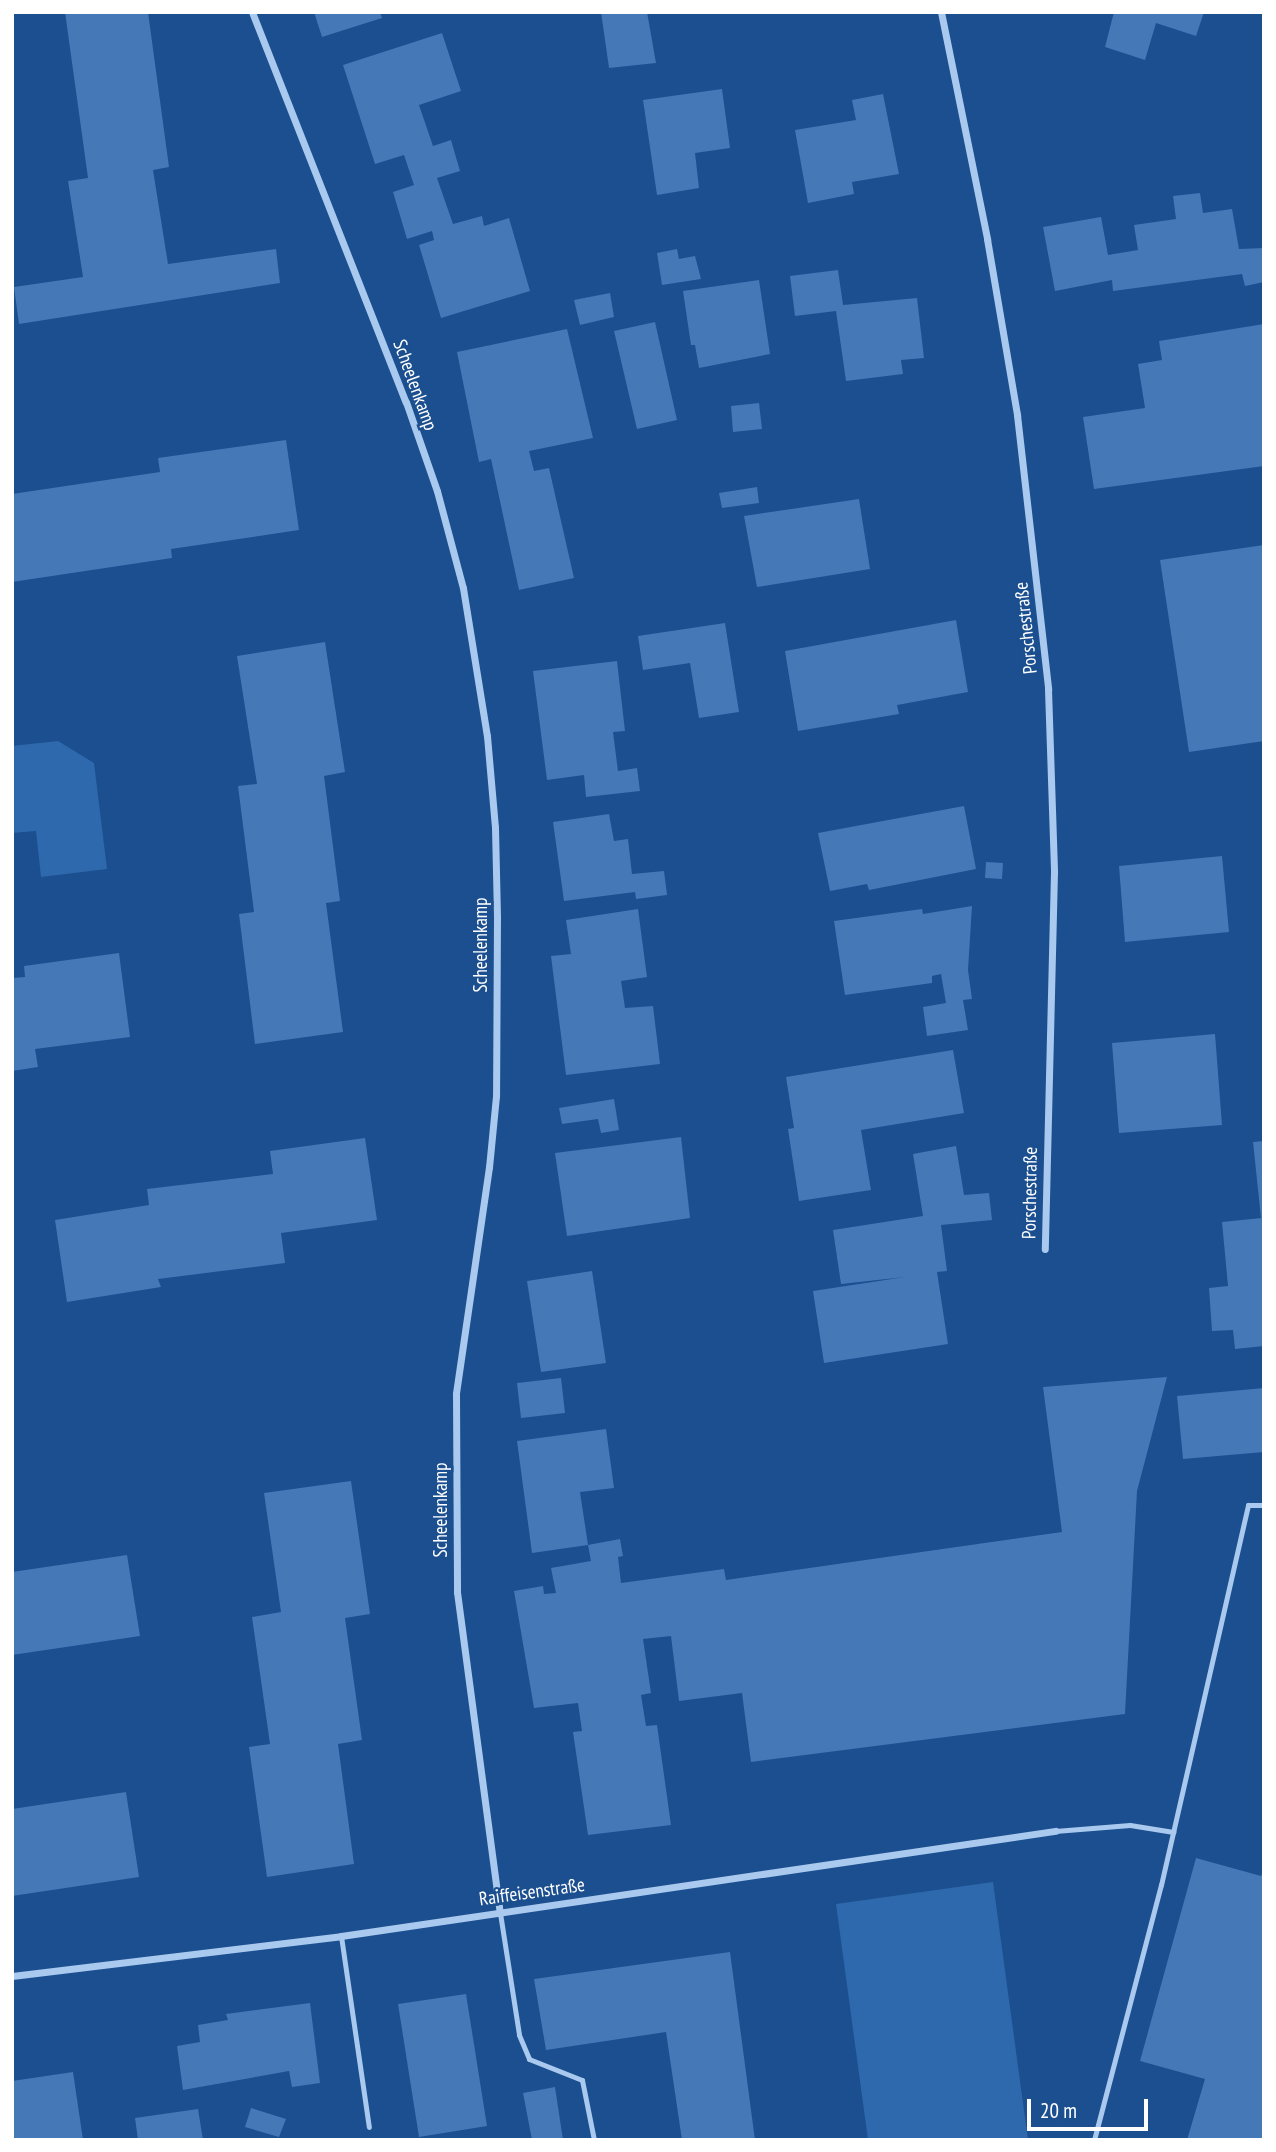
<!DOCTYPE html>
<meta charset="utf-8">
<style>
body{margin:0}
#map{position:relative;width:1276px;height:2152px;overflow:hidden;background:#1b4f8f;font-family:"PT Sans Narrow",sans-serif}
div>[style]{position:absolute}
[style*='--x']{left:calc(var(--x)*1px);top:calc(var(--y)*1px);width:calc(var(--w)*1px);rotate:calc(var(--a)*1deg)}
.green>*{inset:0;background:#2e69ad}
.building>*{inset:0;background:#4478b7}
.service>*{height:5px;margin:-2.5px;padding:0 2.5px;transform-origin:2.5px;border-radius:2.5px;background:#a9c9ee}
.minor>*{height:7px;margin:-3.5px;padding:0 3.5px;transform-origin:3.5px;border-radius:3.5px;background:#a9c9ee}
span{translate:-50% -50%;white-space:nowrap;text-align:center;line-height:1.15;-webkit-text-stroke:5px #1b4f8f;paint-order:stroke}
.street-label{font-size:19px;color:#fff}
.frame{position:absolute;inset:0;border:14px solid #fff;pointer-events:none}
.scale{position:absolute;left:1027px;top:2099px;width:121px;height:32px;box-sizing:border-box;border:4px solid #fff;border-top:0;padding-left:9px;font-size:21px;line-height:24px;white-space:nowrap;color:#fff;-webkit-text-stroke:5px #1b4f8f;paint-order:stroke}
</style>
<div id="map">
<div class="green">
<div style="clip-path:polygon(58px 741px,94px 763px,107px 869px,41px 877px,36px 831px,12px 833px,12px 746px)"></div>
<div style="clip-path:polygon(993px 1882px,1028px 2140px,868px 2140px,836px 1904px)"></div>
</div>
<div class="building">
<div style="clip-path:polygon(65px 12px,148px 12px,169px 167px,153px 170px,168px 264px,276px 249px,280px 283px,19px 324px,14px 287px,83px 277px,68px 181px,88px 178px)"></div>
<div style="clip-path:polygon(314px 12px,380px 12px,382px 18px,322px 37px)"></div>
<div style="clip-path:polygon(601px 12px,647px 12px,656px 63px,609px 68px)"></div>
<div style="clip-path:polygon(1114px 12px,1204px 12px,1196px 36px,1156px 23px,1145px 60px,1105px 47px)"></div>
<div style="clip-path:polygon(442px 33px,461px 91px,419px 105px,433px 146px,451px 140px,460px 171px,437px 178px,453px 224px,482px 216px,484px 226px,509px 218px,530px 291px,441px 318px,419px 245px,434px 240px,432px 231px,407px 239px,393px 192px,414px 185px,404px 155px,375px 164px,343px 65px)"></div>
<div style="clip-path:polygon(722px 89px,730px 148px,695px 153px,699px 188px,657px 195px,643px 100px)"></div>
<div style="clip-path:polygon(883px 94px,899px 174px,852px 182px,854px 194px,808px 203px,795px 130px,856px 120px,852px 100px)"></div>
<div style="clip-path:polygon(1200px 193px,1203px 213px,1232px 209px,1239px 249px,1264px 248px,1264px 282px,1245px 286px,1242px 274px,1113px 291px,1112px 280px,1055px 291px,1043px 227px,1101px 217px,1108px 255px,1138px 250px,1134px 225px,1176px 219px,1173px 196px)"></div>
<div style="clip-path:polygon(677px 249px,679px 259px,695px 256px,701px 279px,662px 285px,657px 253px)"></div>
<div style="clip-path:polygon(838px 270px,843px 305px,917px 298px,924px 358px,901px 360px,903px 374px,846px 381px,836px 311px,795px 316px,790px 276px)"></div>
<div style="clip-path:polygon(759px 280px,770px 354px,699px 368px,695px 345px,691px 345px,683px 291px)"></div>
<div style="clip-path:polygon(610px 293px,614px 317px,580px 325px,574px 300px)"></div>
<div style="clip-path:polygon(655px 322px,677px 420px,637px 429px,614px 331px)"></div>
<div style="clip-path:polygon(1264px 324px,1264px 466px,1094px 489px,1083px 417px,1145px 408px,1138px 364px,1162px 360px,1159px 341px)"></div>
<div style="clip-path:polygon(567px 329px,593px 438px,529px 451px,534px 471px,549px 468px,574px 578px,519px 590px,491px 459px,479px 462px,457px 352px)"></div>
<div style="clip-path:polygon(759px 403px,762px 429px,733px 432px,731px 406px)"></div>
<div style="clip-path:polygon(286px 440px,299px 530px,171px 549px,172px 558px,12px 582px,12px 494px,160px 472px,158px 458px)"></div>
<div style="clip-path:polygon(757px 487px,759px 503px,722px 508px,719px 493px)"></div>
<div style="clip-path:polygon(859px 499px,870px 569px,757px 587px,744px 516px)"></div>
<div style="clip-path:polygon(1264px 545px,1264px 741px,1189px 752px,1160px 560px)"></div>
<div style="clip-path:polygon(956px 620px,968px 692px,897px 705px,899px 714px,798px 731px,785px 651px)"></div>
<div style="clip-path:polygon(725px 623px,739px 712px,699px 718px,690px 663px,643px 670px,638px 636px)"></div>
<div style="clip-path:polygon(325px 642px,345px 772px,324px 776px,340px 901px,326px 903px,343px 1032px,255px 1044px,239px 914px,254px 912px,238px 786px,257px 784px,237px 656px)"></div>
<div style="clip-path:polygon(617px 661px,625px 731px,613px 732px,618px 771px,637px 768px,640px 791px,586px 797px,584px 775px,547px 780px,533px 671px)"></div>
<div style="clip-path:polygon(964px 806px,976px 869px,869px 890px,867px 884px,830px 891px,818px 833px)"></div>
<div style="clip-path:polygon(609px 814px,614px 841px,628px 839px,632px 874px,664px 871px,667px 895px,636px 899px,635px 892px,564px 901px,553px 822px)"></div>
<div style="clip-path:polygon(1222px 856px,1229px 932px,1125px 942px,1119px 866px)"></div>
<div style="clip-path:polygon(986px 862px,1003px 863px,1002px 879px,985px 878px)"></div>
<div style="clip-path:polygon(972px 906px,968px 970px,972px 999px,963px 1000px,968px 1030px,927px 1036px,923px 1007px,946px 1003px,941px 974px,932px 976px,932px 983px,845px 995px,834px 921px,922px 909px,923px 914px)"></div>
<div style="clip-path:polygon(638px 909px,647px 977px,621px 981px,625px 1008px,653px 1006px,660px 1064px,566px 1075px,551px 956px,571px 954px,566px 920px)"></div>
<div style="clip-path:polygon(119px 953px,130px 1037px,35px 1049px,38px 1067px,12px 1071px,12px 978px,25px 977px,24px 966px)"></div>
<div style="clip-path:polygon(1215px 1034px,1222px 1125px,1119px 1133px,1112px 1043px)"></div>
<div style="clip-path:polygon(953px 1050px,964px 1113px,861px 1130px,871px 1190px,799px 1201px,788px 1129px,794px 1128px,786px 1077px)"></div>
<div style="clip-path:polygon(614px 1099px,619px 1130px,601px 1133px,598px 1119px,562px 1124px,559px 1108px)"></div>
<div style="clip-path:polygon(681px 1137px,690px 1218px,567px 1236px,555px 1153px)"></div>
<div style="clip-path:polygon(365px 1138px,377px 1220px,281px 1233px,285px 1263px,158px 1279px,161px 1287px,67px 1302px,55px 1220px,149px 1205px,147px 1189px,273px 1174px,270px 1151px)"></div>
<div style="clip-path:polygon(1264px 1141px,1264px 1346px,1235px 1349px,1233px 1330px,1212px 1331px,1209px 1288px,1228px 1286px,1222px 1222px,1261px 1218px,1253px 1142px)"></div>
<div style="clip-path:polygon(956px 1146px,964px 1195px,989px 1193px,992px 1220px,941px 1225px,947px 1271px,937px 1272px,948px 1344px,824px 1363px,813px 1291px,905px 1277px,841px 1284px,833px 1230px,923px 1216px,913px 1154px)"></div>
<div style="clip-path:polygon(592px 1271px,606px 1363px,541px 1372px,527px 1281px)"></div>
<div style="clip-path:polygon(1167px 1377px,1137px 1491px,1125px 1714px,751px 1762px,742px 1693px,679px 1701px,671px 1636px,643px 1639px,651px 1693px,641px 1695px,646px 1726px,657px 1725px,671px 1825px,588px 1835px,573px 1732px,582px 1731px,578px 1703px,534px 1708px,514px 1591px,543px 1586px,544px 1594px,556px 1593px,551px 1568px,591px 1561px,588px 1545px,532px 1553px,517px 1441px,606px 1429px,614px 1488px,580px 1492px,588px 1545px,620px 1539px,623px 1556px,618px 1557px,621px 1583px,724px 1569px,726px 1580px,1062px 1532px,1043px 1387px)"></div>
<div style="clip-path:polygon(561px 1378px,565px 1413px,521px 1418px,517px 1383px)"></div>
<div style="clip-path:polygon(1264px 1388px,1264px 1452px,1183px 1459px,1177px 1396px)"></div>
<div style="clip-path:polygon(351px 1481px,370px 1614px,345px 1618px,362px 1740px,338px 1744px,354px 1864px,267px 1877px,249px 1747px,270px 1744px,252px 1617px,281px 1612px,264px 1493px)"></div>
<div style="clip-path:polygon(127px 1555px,140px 1636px,12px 1655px,12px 1572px)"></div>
<div style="clip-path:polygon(126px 1792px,139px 1877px,12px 1896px,12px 1809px)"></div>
<div style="clip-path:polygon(1196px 1858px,1261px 1876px,1264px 1868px,1264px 2140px,1187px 2140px,1205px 2079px,1140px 2061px)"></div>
<div style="clip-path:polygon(730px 1952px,755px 2140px,682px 2140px,666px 2032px,546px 2050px,534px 1979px)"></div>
<div style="clip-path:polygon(466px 1994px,487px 2126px,419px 2137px,398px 2004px)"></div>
<div style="clip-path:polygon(310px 2003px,320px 2083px,292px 2087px,289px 2071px,183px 2090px,177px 2046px,200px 2042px,198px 2025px,228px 2020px,226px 2014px)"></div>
<div style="clip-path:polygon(73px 2072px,83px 2140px,12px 2140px,12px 2081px)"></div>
<div style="clip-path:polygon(555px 2087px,563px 2140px,532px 2140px,523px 2093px)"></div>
<div style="clip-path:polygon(251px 2108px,286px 2119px,279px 2137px,245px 2127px)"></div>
<div style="clip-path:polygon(198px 2109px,203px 2140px,138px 2140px,135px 2118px)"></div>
</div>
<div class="service">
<div style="--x:1055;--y:1831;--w:75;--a:-4.6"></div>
<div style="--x:1130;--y:1825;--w:44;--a:9.2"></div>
<div style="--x:500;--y:1913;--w:123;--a:81.1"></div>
<div style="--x:519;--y:2035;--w:26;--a:67"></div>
<div style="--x:529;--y:2059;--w:57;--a:21.6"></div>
<div style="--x:582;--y:2080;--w:61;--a:78.7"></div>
<div style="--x:341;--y:1936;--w:193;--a:81.7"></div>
<div style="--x:1094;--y:2140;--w:264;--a:-75.3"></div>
<div style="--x:1161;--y:1885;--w:390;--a:-77.1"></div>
<div style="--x:1248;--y:1505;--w:16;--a:0"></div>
</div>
<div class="minor">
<div style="--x:252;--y:12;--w:419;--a:68.5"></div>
<div style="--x:406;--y:402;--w:94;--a:70.8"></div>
<div style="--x:437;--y:491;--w:100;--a:75"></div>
<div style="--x:463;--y:588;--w:150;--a:80.8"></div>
<div style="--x:487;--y:736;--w:92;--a:85"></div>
<div style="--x:495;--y:828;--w:89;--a:88.7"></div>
<div style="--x:497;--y:917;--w:179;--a:90.3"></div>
<div style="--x:496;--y:1096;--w:71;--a:95.6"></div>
<div style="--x:489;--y:1167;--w:229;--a:98.3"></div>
<div style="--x:456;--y:1394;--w:198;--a:89.7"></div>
<div style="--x:457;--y:1592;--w:324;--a:82.4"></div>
<div style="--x:941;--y:12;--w:232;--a:78.5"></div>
<div style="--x:987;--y:239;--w:179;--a:80.3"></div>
<div style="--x:1017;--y:415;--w:276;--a:83.5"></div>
<div style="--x:1048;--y:689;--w:183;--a:88.1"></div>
<div style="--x:1054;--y:872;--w:377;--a:91.4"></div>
<div style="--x:12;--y:1976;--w:331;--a:-6.9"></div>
<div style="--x:341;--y:1936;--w:722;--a:-8.37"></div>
</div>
<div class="street-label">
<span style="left:415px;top:385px;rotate:70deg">Scheelenkamp</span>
<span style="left:1026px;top:628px;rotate:-96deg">Porschestraße</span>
<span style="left:481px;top:945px;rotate:-90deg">Scheelenkamp</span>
<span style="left:1030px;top:1193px;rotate:-89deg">Porschestraße</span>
<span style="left:441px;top:1510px;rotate:-90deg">Scheelenkamp</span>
<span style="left:532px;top:1892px;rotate:-8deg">Raiffeisenstraße</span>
</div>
<div class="frame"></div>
<div class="scale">20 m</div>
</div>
